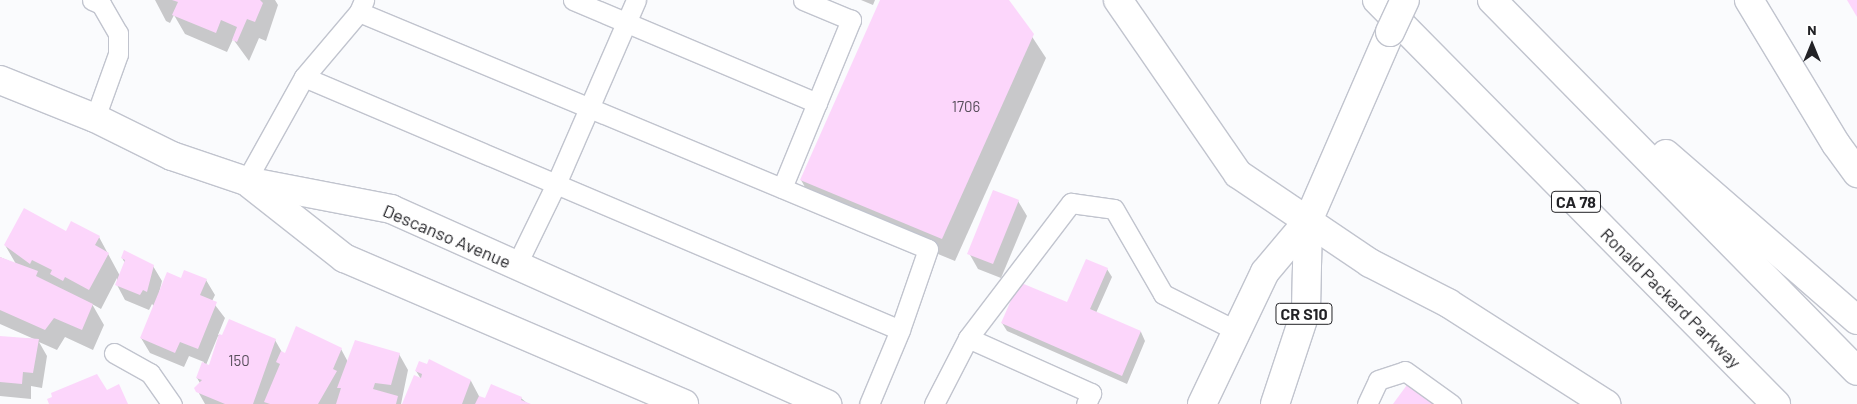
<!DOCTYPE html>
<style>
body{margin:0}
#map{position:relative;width:1857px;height:404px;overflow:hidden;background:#fafbfd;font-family:Barlow,sans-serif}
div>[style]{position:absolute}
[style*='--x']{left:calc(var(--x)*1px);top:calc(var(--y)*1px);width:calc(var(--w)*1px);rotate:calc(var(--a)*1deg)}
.shadow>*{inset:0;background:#0003}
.building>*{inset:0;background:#fcd6fb}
.roads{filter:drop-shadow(1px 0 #c1c4ce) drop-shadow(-1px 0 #c1c4ce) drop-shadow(0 1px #c1c4ce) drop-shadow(0 -1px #c1c4ce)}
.service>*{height:19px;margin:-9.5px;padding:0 9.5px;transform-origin:9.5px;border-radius:9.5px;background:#fff}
.tertiary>*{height:28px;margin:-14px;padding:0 14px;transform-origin:14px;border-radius:14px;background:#fff}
.primary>*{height:28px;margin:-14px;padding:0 14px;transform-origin:14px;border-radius:14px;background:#fff}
.motorway>*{height:28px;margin:-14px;padding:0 14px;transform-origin:14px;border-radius:14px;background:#fff}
.bridges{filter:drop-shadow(1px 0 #c1c4ce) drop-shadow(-1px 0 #c1c4ce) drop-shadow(0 1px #c1c4ce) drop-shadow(0 -1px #c1c4ce)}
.primary-bridge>*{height:28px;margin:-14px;padding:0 14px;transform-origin:14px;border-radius:14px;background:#fff}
span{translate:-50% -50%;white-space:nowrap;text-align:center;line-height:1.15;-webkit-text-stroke:4px #fff;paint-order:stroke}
.number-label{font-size:15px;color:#584f5b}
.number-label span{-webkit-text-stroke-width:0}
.shield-label span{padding:1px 4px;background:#fff;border:1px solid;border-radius:4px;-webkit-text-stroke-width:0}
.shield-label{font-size:16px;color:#222226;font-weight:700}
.street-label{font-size:18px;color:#222226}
.north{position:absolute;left:1787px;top:20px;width:50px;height:50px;-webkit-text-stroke:4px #fff;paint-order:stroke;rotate:0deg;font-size:14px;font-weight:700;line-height:20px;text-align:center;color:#222226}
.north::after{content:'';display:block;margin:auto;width:18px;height:22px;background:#222226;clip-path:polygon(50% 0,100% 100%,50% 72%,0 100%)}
</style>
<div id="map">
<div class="shadow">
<div style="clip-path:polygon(155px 0,275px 0,278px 5px,266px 41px,259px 38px,249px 61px,233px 39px,227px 52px,185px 34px,174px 15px,170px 23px,166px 21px)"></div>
<div style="clip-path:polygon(861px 0,875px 0,873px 5px)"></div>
<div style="clip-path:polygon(882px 0,1008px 0,1046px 58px,955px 261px,814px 203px,801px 180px)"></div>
<div style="clip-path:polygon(1018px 201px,1027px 216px,1001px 278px,978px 269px,969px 253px)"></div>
<div style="clip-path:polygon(evenodd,66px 232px,99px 237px,120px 276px,125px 263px,122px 258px,153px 266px,162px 281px,159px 293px,181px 280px,206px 280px,215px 295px,212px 301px,225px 318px,218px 335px,222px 337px,275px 340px,283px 354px,341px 349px,348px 362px,399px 354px,408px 370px,401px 404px,205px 404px,196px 388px,200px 383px,197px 378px,204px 362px,189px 356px,184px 367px,150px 353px,141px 338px,154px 306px,152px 304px,149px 310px,125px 300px,117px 285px,117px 278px,101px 309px,92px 304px,104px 325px,93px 350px,65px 337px,57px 350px,39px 342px,47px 356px,42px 388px,31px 386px,31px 399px,0 396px,0 337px,34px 339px,0 324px,0 257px,16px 264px,5px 245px,66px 232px,218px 336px,220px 337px,210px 367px,206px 365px,218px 336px)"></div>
<div style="clip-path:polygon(1107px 269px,1112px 277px,1096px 313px,1141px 332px,1145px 341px,1127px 384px,1007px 331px,1002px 323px,1068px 304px)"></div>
<div style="clip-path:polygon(429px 361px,471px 381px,480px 398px,521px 398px,528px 404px,404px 404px,421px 379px,416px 371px,427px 366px)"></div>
</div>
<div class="building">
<div style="clip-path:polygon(172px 0,260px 0,263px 3px,255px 22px,247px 19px,237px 42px,232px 40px,237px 27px,221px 20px,216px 33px,172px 15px,178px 2px)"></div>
<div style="clip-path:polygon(880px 0,1009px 0,1034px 34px,942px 239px,800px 180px)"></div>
<div style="clip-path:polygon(1847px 0,1857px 0,1857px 17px)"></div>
<div style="clip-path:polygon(993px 190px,1019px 200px,993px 264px,967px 254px)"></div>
<div style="clip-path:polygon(24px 208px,66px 231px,71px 221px,100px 236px,95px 245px,109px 253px,89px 290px,65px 277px,63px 281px,50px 274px,52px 270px,32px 260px,30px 264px,4px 245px)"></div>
<div style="clip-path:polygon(124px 250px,154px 265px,147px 292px,143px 290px,140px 295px,115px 285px,125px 260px,121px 258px)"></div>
<div style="clip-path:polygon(0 257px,38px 271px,36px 276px,93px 304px,82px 330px,54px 318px,45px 330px,0 310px)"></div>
<div style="clip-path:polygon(1086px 259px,1108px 268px,1090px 309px,1141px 331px,1122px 376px,1001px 323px,1019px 282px,1067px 302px)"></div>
<div style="clip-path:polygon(184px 270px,207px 279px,200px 295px,217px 302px,198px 349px,180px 342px,175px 353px,140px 338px,167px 272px,181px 278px)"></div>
<div style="clip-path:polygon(229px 319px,276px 339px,253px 404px,225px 404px,196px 392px,194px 388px,202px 380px,196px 378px,202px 362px,209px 365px,219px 334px,222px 335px)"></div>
<div style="clip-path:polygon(296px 326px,342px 348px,333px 369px,337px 371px,318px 404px,270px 404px,264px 402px,280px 364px,276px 362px,281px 351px,285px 353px)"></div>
<div style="clip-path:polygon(0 336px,39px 339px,33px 373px,23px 372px,22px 384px,0 382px)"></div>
<div style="clip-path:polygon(355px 340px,400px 353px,391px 385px,375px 383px,373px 389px,398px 396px,396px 404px,336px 404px,341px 388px,337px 388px)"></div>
<div style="clip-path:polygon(429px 359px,471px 380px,462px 404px,402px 404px,414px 375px,421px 378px,422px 374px,415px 371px,419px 361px,427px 364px)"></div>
<div style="clip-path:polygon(97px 374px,107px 390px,119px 384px,128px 404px,49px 404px,47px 399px,52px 397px,51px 393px)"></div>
<div style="clip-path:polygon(1412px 378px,1440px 404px,1393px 404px)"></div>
<div style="clip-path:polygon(491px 384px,522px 397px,521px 400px,531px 404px,475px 404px,479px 396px,485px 398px)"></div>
</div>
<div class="roads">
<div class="service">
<div style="--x:92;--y:0;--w:10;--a:24"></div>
<div style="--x:101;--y:4;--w:34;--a:60"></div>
<div style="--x:118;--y:33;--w:21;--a:90"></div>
<div style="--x:118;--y:54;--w:68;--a:109.8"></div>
<div style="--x:573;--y:0;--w:265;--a:22.9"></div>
<div style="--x:359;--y:12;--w:616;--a:22.61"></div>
<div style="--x:928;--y:249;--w:86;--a:109.1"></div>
<div style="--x:304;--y:77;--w:647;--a:23"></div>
<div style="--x:900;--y:330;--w:80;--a:112.7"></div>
<div style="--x:246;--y:181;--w:119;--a:-60.9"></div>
<div style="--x:304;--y:77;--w:85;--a:-49.8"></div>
<div style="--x:359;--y:12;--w:13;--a:-67"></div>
<div style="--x:782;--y:188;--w:182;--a:-67.7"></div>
<div style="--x:851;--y:20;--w:52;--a:-157.4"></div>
<div style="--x:516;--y:266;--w:91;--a:-64"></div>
<div style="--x:556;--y:184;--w:201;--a:-66.5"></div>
<div style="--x:968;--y:338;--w:170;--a:-52.7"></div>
<div style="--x:1071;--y:203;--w:43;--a:7.9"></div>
<div style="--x:1114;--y:209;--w:98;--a:60"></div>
<div style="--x:1163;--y:294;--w:80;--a:26.6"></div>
<div style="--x:114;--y:353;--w:41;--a:29.1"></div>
<div style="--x:150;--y:373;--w:38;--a:55"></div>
<div style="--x:934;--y:404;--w:74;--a:-62.7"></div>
<div style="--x:968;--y:338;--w:135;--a:24.1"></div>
<div style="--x:1091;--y:393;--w:12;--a:114"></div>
<div style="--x:1367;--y:404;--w:26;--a:-65"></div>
<div style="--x:1378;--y:380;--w:28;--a:-18"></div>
<div style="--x:1405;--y:371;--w:57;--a:35.7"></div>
</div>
<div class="tertiary">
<div style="--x:0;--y:80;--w:102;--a:21.8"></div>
<div style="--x:95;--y:118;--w:86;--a:26.3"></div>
<div style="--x:172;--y:156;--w:78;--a:18.7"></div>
<div style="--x:246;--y:181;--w:148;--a:10.9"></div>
<div style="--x:391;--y:209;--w:478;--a:24.1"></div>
<div style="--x:250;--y:184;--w:120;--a:38.2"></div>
<div style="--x:344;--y:258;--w:370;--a:23.2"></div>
</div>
<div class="primary">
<div style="--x:1202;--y:404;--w:146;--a:-64.5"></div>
<div style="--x:1265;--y:272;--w:67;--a:-49.9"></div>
<div style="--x:1308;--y:221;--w:206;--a:-66.5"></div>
<div style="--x:1275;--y:404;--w:99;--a:-71.7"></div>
<div style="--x:1306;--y:310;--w:89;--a:-88.7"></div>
</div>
<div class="motorway">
<div style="--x:1118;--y:0;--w:211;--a:55.4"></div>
<div style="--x:1238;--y:174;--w:159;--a:34"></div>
<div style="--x:1370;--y:263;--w:88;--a:27.1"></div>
<div style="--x:1448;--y:303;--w:188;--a:32.6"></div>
<div style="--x:1377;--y:0;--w:568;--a:45.36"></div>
<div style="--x:1492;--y:0;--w:520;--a:45.47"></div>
<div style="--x:1749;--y:0;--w:168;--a:58.9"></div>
<div style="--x:1836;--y:144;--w:36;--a:54"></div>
<div style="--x:1666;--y:154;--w:253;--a:41"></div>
</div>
</div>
<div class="bridges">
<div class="primary-bridge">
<div style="--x:1390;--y:32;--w:35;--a:-65"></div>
</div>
</div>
<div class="number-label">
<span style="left:966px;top:107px">1706</span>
<span style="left:239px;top:361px">150</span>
</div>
<div class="shield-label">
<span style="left:1576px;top:202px">CA 78</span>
<span style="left:1304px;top:314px">CR S10</span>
</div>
<div class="street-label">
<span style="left:447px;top:236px;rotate:23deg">Descanso Avenue</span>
<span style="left:1671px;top:298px;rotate:45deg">Ronald Packard Parkway</span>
</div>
<div class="north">N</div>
</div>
